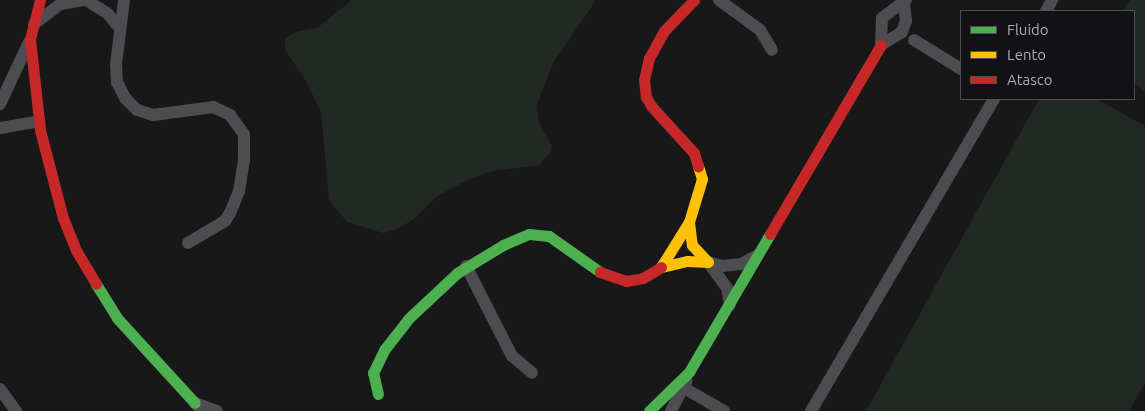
<!DOCTYPE html>
<style>
body{margin:0}
#map{position:relative;width:1145px;height:411px;overflow:hidden;background:#181818;font-family:Ubuntu,sans-serif}
div>[style]{position:absolute}
[style*='--x']{left:calc(var(--x)*1px);top:calc(var(--y)*1px);width:calc(var(--w)*1px);rotate:calc(var(--a)*1deg)}
.green>*{inset:0;background:#222823}
.street>*{height:12px;margin:-6px;padding:0 6px;transform-origin:6px;border-radius:6px;background:#4d4d51}
.fast>*{height:11px;margin:-5.5px;padding:0 5.5px;transform-origin:5.5px;border-radius:5.5px;background:#4caf50}
.slow>*{height:11px;margin:-5.5px;padding:0 5.5px;transform-origin:5.5px;border-radius:5.5px;background:#ffc107}
.jam>*{height:11px;margin:-5.5px;padding:0 5.5px;transform-origin:5.5px;border-radius:5.5px;background:#c62828}
span{translate:-50% -50%;white-space:nowrap;text-align:center;line-height:1.15;-webkit-text-stroke:5px #121214;paint-order:stroke}
.legend{position:absolute;left:960px;top:10px;width:175px;height:90px;box-sizing:border-box;background:#121214;border:1px solid #4f5055;margin:0;padding:6px 9px;list-style:none;font-size:15px;color:#abaeb7}
.legend li{display:flex;align-items:center;gap:10px;height:25px}
.legend b{width:25px;border:1px solid #4f5055}
</style>
<div id="map">
<div class="green">
<div style="clip-path:polygon(352px 0,596px 0,553px 63px,537px 105px,539px 123px,552px 146px,550px 153px,539px 165px,492px 171px,469px 179px,436px 197px,415px 218px,398px 229px,383px 233px,347px 222px,329px 200px,321px 112px,306px 81px,285px 50px,285px 39px,295px 32px,317px 28px)"></div>
<div style="clip-path:polygon(1130px 0,1145px 0,1145px 92px,1134px 82px,1134px 11px,1123px 11px)"></div>
<div style="clip-path:polygon(1039px 99px,1097px 99px,1145px 126px,1145px 383px,1129px 411px,866px 411px)"></div>
</div>
<div class="street">
<div style="--x:86;--y:0;--w:26;--a:32"></div>
<div style="--x:108;--y:14;--w:17;--a:50"></div>
<div style="--x:124;--y:0;--w:64;--a:97.1"></div>
<div style="--x:116;--y:64;--w:18;--a:87"></div>
<div style="--x:117;--y:82;--w:18;--a:63"></div>
<div style="--x:125;--y:98;--w:17;--a:45"></div>
<div style="--x:137;--y:110;--w:17;--a:17"></div>
<div style="--x:153;--y:115;--w:61;--a:-7.6"></div>
<div style="--x:213;--y:107;--w:19;--a:25"></div>
<div style="--x:230;--y:115;--w:24;--a:54"></div>
<div style="--x:244;--y:134;--w:26;--a:90"></div>
<div style="--x:244;--y:160;--w:31;--a:99"></div>
<div style="--x:239;--y:191;--w:24;--a:112"></div>
<div style="--x:230;--y:213;--w:9;--a:122"></div>
<div style="--x:225;--y:221;--w:43;--a:149.3"></div>
<div style="--x:719;--y:0;--w:51;--a:36.2"></div>
<div style="--x:760;--y:30;--w:23;--a:59"></div>
<div style="--x:904;--y:4;--w:17;--a:83"></div>
<div style="--x:906;--y:21;--w:12;--a:110"></div>
<div style="--x:902;--y:32;--w:25;--a:148"></div>
<div style="--x:881;--y:45;--w:27;--a:-88"></div>
<div style="--x:882;--y:18;--w:30;--a:-37"></div>
<div style="--x:1046;--y:11;--w:13;--a:-61"></div>
<div style="--x:34;--y:24;--w:34;--a:-37"></div>
<div style="--x:61;--y:4;--w:22;--a:-10"></div>
<div style="--x:914;--y:40;--w:55;--a:31.7"></div>
<div style="--x:0;--y:104;--w:68;--a:-64.9"></div>
<div style="--x:0;--y:128;--w:40;--a:-10"></div>
<div style="--x:466;--y:266;--w:101;--a:62.9"></div>
<div style="--x:512;--y:356;--w:26;--a:40"></div>
<div style="--x:730;--y:305;--w:17;--a:-100"></div>
<div style="--x:727;--y:288;--w:32;--a:-126"></div>
<div style="--x:708;--y:262;--w:15;--a:16"></div>
<div style="--x:722;--y:266;--w:19;--a:-6"></div>
<div style="--x:741;--y:264;--w:17;--a:-28"></div>
<div style="--x:675;--y:388;--w:9;--a:0"></div>
<div style="--x:684;--y:388;--w:46;--a:29.9"></div>
<div style="--x:0;--y:389;--w:27;--a:54"></div>
<div style="--x:203;--y:411;--w:11;--a:-135"></div>
<div style="--x:195;--y:403;--w:23;--a:20"></div>
<div style="--x:671;--y:411;--w:34;--a:-63"></div>
<div style="--x:811;--y:411;--w:362;--a:-59.6"></div>
</div>
<div class="fast">
<div style="--x:96;--y:284;--w:40;--a:58"></div>
<div style="--x:117;--y:318;--w:115;--a:47.5"></div>
<div style="--x:378;--y:394;--w:22;--a:-103"></div>
<div style="--x:373;--y:373;--w:25;--a:-64"></div>
<div style="--x:384;--y:350;--w:39;--a:-52"></div>
<div style="--x:408;--y:319;--w:67;--a:-43.2"></div>
<div style="--x:457;--y:273;--w:54;--a:-31.3"></div>
<div style="--x:503;--y:245;--w:28;--a:-23"></div>
<div style="--x:529;--y:234;--w:20;--a:6"></div>
<div style="--x:549;--y:236;--w:62;--a:35.2"></div>
<div style="--x:649;--y:411;--w:56;--a:-44.3"></div>
<div style="--x:689;--y:372;--w:160;--a:-59.6"></div>
</div>
<div class="slow">
<div style="--x:689;--y:222;--w:23;--a:83"></div>
<div style="--x:692;--y:245;--w:23;--a:47"></div>
<div style="--x:708;--y:262;--w:21;--a:-177"></div>
<div style="--x:687;--y:261;--w:27;--a:167"></div>
<div style="--x:661;--y:267;--w:53;--a:-58.1"></div>
<div style="--x:689;--y:222;--w:45;--a:-73.2"></div>
<div style="--x:702;--y:179;--w:14;--a:-107"></div>
</div>
<div class="jam">
<div style="--x:40;--y:0;--w:40;--a:104.4"></div>
<div style="--x:30;--y:39;--w:92;--a:83.7"></div>
<div style="--x:40;--y:130;--w:91;--a:75.4"></div>
<div style="--x:63;--y:218;--w:37;--a:68"></div>
<div style="--x:77;--y:252;--w:37;--a:59"></div>
<div style="--x:694;--y:0;--w:43;--a:134.1"></div>
<div style="--x:664;--y:31;--w:31;--a:119"></div>
<div style="--x:649;--y:58;--w:22;--a:103"></div>
<div style="--x:644;--y:79;--w:18;--a:84"></div>
<div style="--x:646;--y:97;--w:12;--a:59"></div>
<div style="--x:652;--y:107;--w:62;--a:47.6"></div>
<div style="--x:694;--y:153;--w:14;--a:73"></div>
<div style="--x:770;--y:234;--w:219;--a:-59.6"></div>
<div style="--x:600;--y:272;--w:28;--a:19"></div>
<div style="--x:626;--y:281;--w:17;--a:-10"></div>
<div style="--x:643;--y:278;--w:21;--a:-31"></div>
</div>
<ul class="legend">
<li><b style="height:6px;background:#4caf50"></b>Fluido</li>
<li><b style="height:6px;background:#ffc107"></b>Lento</li>
<li><b style="height:6px;background:#c62828"></b>Atasco</li>
</ul>
</div>
